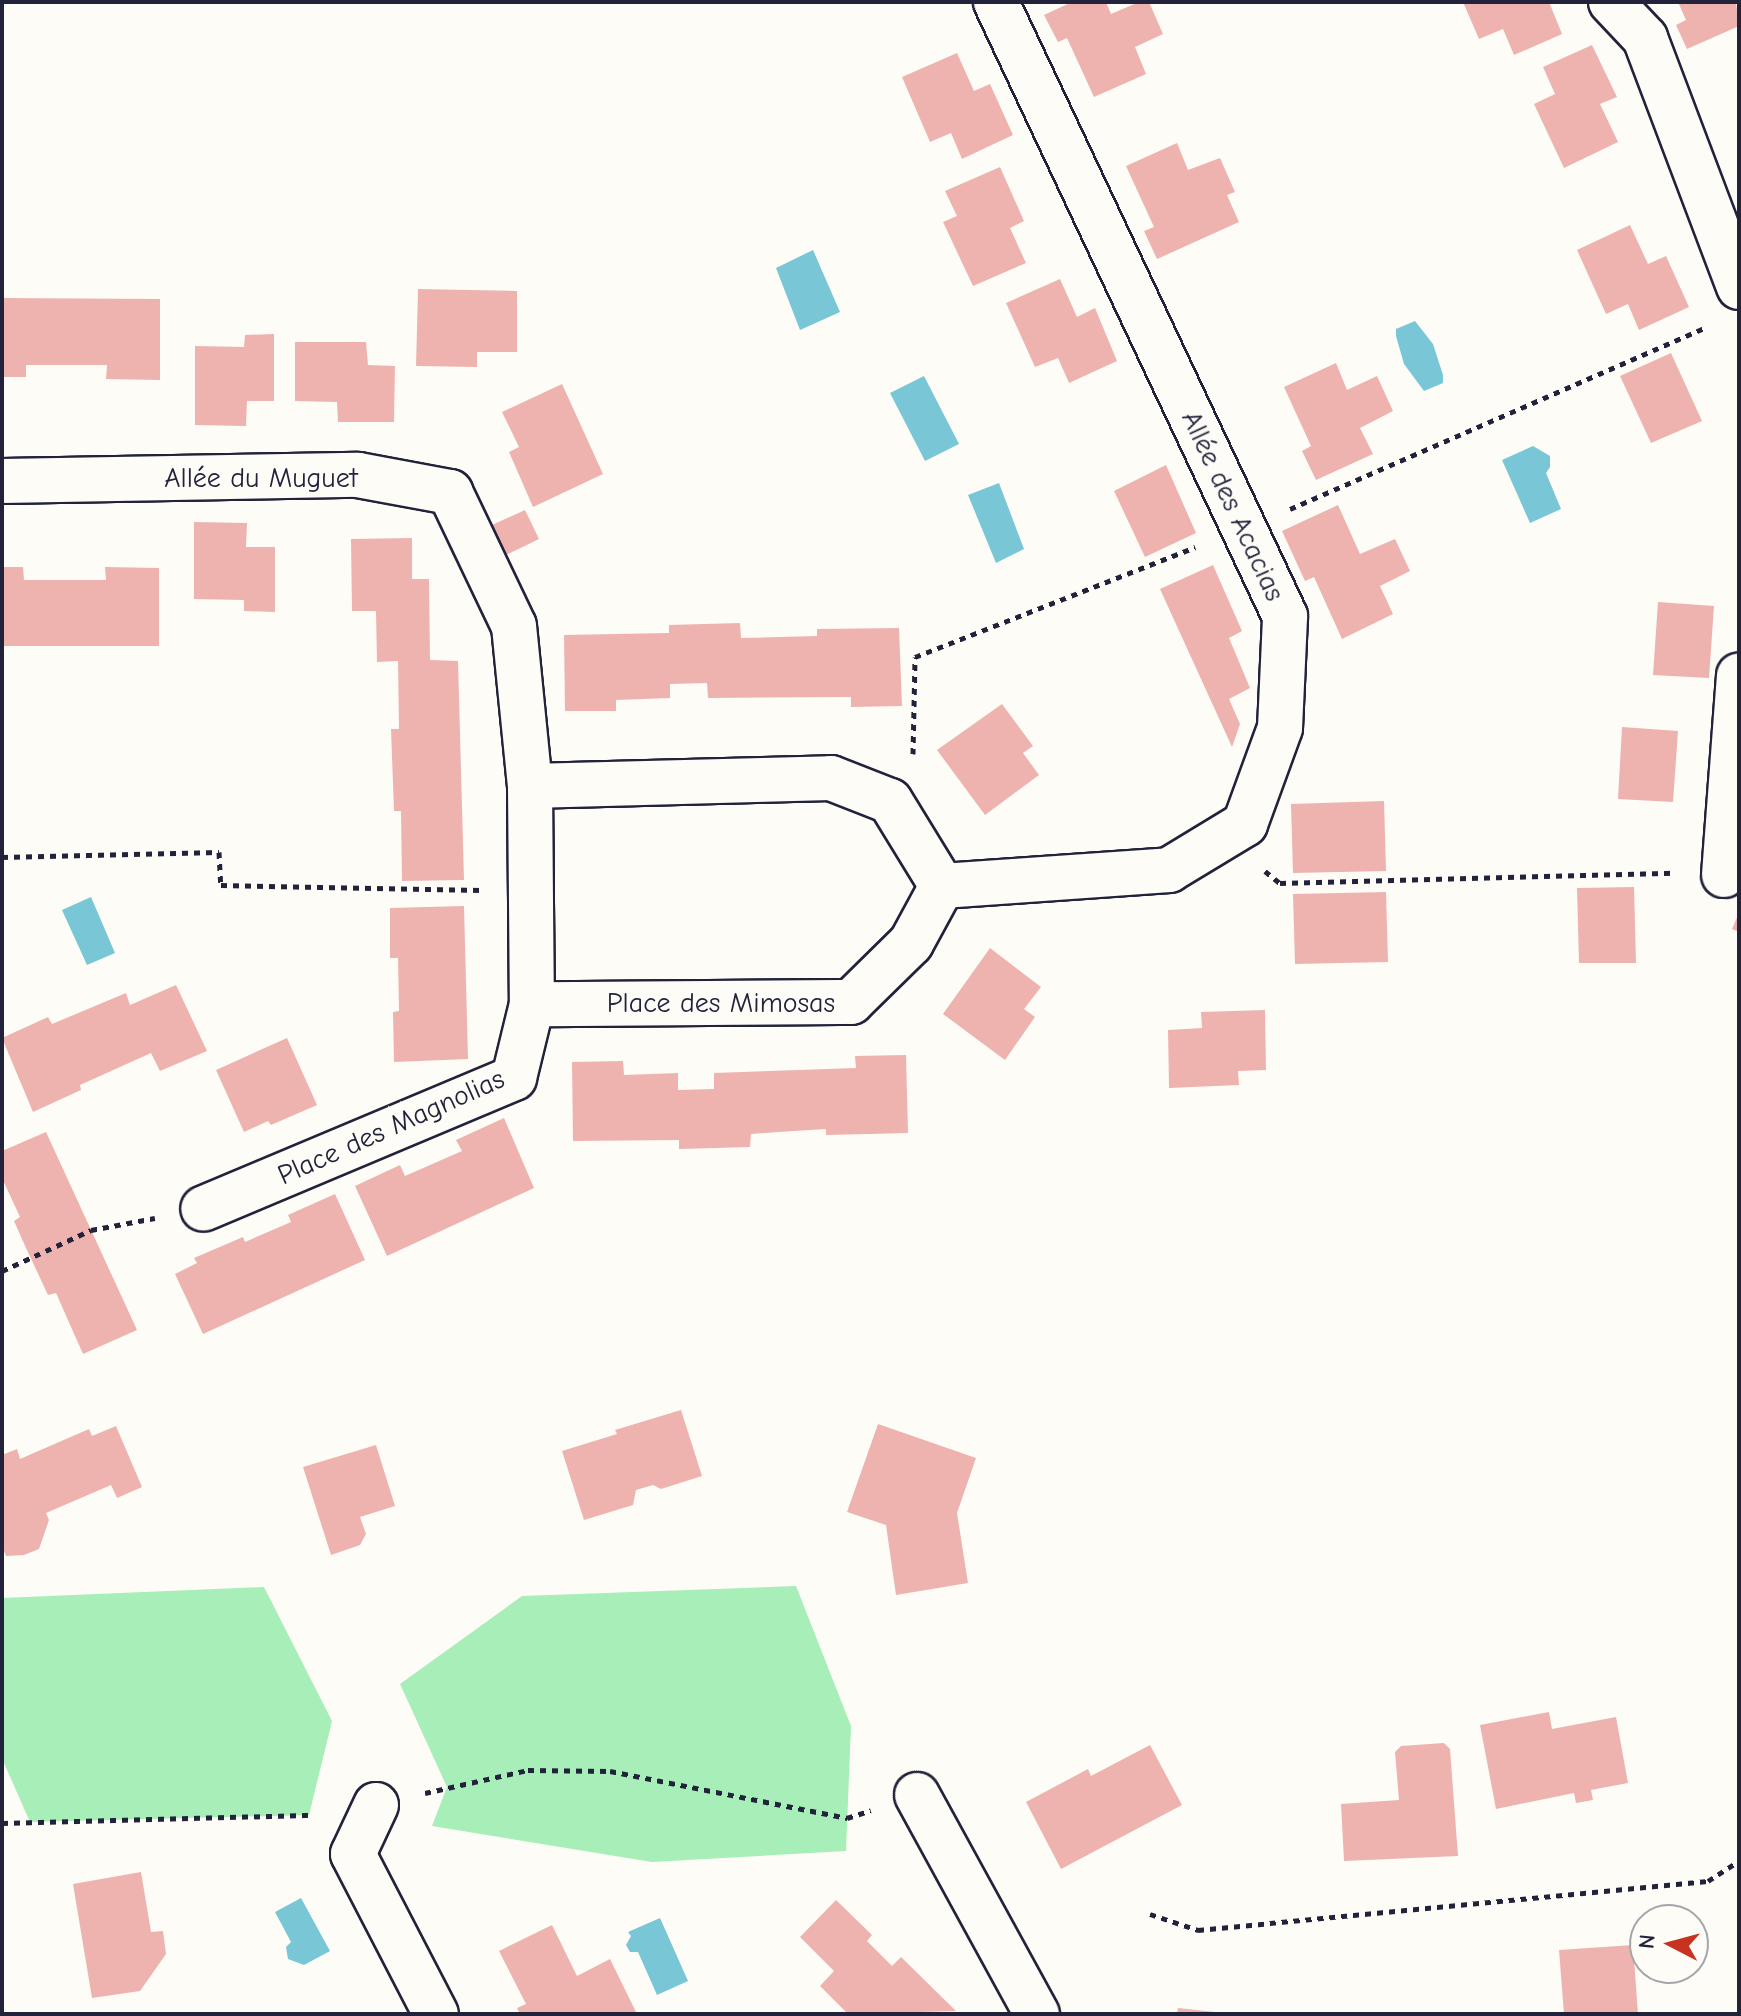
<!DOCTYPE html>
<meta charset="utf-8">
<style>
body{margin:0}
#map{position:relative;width:1741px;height:2016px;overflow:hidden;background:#fdfcf7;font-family:"Comic Neue",sans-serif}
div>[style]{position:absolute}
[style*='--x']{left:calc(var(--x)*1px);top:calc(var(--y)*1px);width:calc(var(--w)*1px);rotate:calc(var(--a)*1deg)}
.green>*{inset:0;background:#a8eeb9}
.water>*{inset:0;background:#78c6d6}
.building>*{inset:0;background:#eeb3ae}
.path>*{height:5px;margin-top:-2.5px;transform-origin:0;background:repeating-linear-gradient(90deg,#22223b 0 6px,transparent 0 12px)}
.roads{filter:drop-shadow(2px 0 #22223b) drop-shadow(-2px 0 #22223b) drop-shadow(0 2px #22223b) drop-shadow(0 -2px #22223b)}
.minor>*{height:44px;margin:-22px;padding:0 22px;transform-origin:22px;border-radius:22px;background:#fdfcf7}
span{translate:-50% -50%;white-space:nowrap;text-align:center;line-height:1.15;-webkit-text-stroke:8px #fdfcf7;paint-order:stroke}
.street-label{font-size:28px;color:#22223b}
.frame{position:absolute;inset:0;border:4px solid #22223b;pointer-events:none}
.north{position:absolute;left:1629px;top:1904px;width:80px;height:80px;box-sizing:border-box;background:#fdfcf7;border:2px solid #a5a5ac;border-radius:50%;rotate:276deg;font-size:22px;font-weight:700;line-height:32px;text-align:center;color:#22223b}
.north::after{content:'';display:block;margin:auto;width:28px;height:36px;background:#c8321e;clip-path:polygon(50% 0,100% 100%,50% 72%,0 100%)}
</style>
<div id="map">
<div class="green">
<div style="clip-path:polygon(796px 1586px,851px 1726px,846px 1851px,652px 1862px,432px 1826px,447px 1787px,400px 1684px,522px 1596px)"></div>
<div style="clip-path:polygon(264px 1587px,332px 1721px,309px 1815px,30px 1822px,4px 1763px,2px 1598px)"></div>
</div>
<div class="water">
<div style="clip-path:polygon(813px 250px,840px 312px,800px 330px,776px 268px)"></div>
<div style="clip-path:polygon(1415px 321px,1433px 344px,1443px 375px,1443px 383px,1424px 391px,1404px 364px,1396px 336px,1396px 329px)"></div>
<div style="clip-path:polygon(924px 376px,959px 444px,925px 461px,890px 393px)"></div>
<div style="clip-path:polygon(1533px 446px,1550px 456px,1550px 467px,1546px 473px,1561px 509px,1530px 523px,1502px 460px)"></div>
<div style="clip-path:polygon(999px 483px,1024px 549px,996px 563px,968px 495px)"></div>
<div style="clip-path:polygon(91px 897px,115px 953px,87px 965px,62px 910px)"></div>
<div style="clip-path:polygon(301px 1898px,330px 1951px,304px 1965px,288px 1959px,286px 1947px,291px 1942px,275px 1912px)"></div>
<div style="clip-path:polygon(660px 1918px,688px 1981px,657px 1995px,638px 1952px,630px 1952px,626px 1945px,631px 1936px,628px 1932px)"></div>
</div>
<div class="building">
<div style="clip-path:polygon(1072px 2px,1106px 2px,1111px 14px,1139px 2px,1149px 2px,1163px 34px,1135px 47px,1146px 74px,1094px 97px,1067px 38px,1058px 42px,1044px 15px)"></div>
<div style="clip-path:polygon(1463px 2px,1549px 2px,1562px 34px,1514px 55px,1503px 29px,1479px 39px)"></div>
<div style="clip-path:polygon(1678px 2px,1736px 2px,1739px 26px,1687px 49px,1676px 25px,1686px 20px)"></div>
<div style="clip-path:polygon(1592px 45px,1617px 97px,1600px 104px,1618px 142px,1564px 168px,1534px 104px,1555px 94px,1543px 67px)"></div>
<div style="clip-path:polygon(957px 53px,974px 91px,990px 84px,1013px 135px,962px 159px,951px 133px,930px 142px,902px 77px)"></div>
<div style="clip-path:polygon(1177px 143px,1188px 170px,1220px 158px,1235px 192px,1227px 195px,1239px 222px,1157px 259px,1144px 231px,1154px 227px,1126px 166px)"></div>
<div style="clip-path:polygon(1000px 167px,1024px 221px,1010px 228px,1026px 263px,973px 286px,943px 222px,957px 216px,945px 191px)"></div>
<div style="clip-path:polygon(1630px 225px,1648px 264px,1666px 256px,1689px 307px,1639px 330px,1628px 304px,1606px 314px,1577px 250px)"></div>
<div style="clip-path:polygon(1060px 279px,1077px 317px,1095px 308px,1117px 361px,1069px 383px,1058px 358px,1035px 367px,1006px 303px)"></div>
<div style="clip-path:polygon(418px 289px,517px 291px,517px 352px,477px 352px,477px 367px,416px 366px)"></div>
<div style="clip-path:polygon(2px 298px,160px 299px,160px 380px,106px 379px,107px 365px,26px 365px,26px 377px,2px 377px)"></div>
<div style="clip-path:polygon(274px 334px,274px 401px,247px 401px,246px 426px,195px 425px,195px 346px,244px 347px,245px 335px)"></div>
<div style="clip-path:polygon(295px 342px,366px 342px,368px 365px,395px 366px,394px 422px,338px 422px,337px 402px,295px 401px)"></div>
<div style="clip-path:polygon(1671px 353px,1702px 421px,1651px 443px,1620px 376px)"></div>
<div style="clip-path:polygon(1336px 363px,1347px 390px,1377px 376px,1393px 411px,1360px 428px,1373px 454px,1316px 480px,1302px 451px,1311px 446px,1284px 387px)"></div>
<div style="clip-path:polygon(562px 384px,603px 474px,533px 507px,509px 452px,519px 447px,502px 412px)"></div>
<div style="clip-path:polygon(1166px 465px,1196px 533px,1145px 557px,1114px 491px)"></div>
<div style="clip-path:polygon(1338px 505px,1360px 554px,1395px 539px,1410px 571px,1380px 586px,1393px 614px,1342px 639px,1314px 577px,1305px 581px,1282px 531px)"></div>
<div style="clip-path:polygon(525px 510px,539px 539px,506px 555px,492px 525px)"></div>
<div style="clip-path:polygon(194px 522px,247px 523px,246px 547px,275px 547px,275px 612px,244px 611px,244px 600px,194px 599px)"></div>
<div style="clip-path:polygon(412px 538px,412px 579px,429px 579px,430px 660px,458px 661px,464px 880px,402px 881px,401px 811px,394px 811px,391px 729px,399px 729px,398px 661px,377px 662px,376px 611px,352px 611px,351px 539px)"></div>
<div style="clip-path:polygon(1213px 565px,1242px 631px,1229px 638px,1250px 688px,1229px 699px,1240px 724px,1232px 747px,1160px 589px)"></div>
<div style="clip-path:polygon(2px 567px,23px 567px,24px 580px,106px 580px,105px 567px,159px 568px,159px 646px,2px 646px)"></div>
<div style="clip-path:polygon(1658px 602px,1714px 606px,1709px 678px,1653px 675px)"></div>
<div style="clip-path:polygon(740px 623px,741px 638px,817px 636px,817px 629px,899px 628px,902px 706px,851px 707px,851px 697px,708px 698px,707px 683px,670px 684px,670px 698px,616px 700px,616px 711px,565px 711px,564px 635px,669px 633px,669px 625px)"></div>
<div style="clip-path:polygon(1002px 704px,1033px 746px,1023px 753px,1039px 775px,985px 815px,937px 750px)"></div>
<div style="clip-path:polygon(1622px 727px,1678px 731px,1673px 802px,1618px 799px)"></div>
<div style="clip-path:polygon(1384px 801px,1386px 871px,1293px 873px,1291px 804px)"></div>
<div style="clip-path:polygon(1634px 887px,1636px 963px,1579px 963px,1577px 888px)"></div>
<div style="clip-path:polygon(1386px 892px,1388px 962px,1295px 964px,1293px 894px)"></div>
<div style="clip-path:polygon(464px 906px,468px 1059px,394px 1062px,393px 1012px,399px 1011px,398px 958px,390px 958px,390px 908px)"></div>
<div style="clip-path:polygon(1739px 913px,1739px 932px,1732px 929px)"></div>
<div style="clip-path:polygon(990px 948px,1041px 987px,1024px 1009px,1035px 1017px,1005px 1060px,943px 1014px)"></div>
<div style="clip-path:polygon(176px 985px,207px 1051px,160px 1071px,151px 1053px,80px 1085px,81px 1090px,33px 1112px,2px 1038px,48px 1017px,52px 1024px,126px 993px,130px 1005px)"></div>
<div style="clip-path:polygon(1265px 1010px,1266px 1070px,1238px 1071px,1239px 1085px,1169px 1088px,1168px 1030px,1202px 1028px,1201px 1012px)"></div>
<div style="clip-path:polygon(287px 1038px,317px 1105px,271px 1125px,268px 1121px,244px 1132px,216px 1070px)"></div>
<div style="clip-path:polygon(906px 1055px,908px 1133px,826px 1135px,826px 1129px,778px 1132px,751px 1134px,750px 1147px,679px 1149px,679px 1140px,573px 1141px,572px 1062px,623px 1061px,624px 1075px,678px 1073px,678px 1090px,714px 1089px,714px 1073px,856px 1068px,855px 1056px)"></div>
<div style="clip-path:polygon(504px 1118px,534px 1188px,387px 1256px,355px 1186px,400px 1165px,405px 1176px,462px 1151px,456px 1140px)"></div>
<div style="clip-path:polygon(46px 1132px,137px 1330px,83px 1354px,56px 1293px,48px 1295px,26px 1248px,14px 1221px,20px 1217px,2px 1178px,2px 1151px)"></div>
<div style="clip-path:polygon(335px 1194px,365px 1260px,203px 1334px,175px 1274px,197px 1263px,194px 1258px,243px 1237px,245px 1242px,291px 1222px,288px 1215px)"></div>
<div style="clip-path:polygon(681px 1410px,702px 1476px,661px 1489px,653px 1485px,636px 1490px,633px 1505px,584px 1520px,562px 1451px,617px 1434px,615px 1430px)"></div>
<div style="clip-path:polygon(878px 1424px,976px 1458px,957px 1513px,968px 1583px,896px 1595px,886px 1525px,847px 1512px)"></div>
<div style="clip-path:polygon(116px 1426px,142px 1487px,117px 1498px,111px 1485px,46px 1513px,49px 1520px,39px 1549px,24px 1555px,6px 1556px,2px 1546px,2px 1455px,17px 1449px,20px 1459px,89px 1429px,92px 1436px)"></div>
<div style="clip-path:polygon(376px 1445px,395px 1506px,360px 1517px,366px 1534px,360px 1545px,331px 1555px,303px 1467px)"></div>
<div style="clip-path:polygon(1549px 1712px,1552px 1729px,1616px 1717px,1628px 1783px,1591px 1790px,1593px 1800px,1576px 1803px,1574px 1793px,1496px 1809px,1480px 1725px)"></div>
<div style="clip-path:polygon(1444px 1743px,1450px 1749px,1458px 1856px,1344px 1861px,1341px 1804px,1399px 1800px,1395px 1752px,1401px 1746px)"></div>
<div style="clip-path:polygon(1150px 1745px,1182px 1805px,1061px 1869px,1026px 1802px,1088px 1769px,1091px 1776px)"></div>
<div style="clip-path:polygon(141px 1872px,151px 1932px,163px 1931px,166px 1954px,140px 1991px,92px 1998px,73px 1884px)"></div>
<div style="clip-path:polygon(836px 1900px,872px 1935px,867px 1941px,892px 1966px,901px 1957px,956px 2011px,848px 2014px,820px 1986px,834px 1971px,800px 1937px)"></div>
<div style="clip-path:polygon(552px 1925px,577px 1976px,610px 1959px,637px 2014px,520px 2014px,517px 2008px,526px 2004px,499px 1951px)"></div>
<div style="clip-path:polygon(1633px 1945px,1638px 2014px,1564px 2014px,1559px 1950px)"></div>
<div style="clip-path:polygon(1178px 2008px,1215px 2012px,1215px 2014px,1177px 2014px)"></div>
</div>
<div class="path">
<div style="--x:1290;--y:509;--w:454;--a:-23.6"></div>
<div style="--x:913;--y:754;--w:97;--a:-88.8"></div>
<div style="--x:915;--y:657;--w:301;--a:-21.4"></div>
<div style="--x:2;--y:857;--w:217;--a:-1.3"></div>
<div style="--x:219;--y:852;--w:33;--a:87"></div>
<div style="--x:221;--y:885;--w:260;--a:1.1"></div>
<div style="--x:1265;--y:871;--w:19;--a:39"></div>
<div style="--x:1280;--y:883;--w:395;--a:-1.5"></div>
<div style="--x:2;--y:1271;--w:98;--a:-24.7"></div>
<div style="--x:91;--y:1230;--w:65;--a:-10.6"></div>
<div style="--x:425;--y:1793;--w:106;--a:-12.6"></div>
<div style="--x:528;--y:1770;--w:82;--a:0.7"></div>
<div style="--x:610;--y:1771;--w:242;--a:11.2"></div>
<div style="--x:847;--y:1818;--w:25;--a:-18"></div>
<div style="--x:2;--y:1823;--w:312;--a:-1.5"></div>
<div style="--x:1150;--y:1914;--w:51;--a:18.4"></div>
<div style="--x:1198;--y:1930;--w:512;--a:-5.49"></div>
<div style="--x:1708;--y:1881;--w:37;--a:-33"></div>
</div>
<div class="roads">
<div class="minor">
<div style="--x:1611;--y:2;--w:50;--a:46.6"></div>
<div style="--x:1645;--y:38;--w:266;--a:69.3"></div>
<div style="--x:2;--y:481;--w:356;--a:-1"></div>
<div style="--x:358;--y:475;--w:94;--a:10.5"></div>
<div style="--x:450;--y:492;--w:148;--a:64.5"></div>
<div style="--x:514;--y:626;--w:161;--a:84.3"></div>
<div style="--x:530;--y:786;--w:218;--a:89.5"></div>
<div style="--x:532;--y:1004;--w:76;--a:103.7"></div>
<div style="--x:514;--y:1078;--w:337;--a:157.2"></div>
<div style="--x:530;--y:786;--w:301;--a:-1.5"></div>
<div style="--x:831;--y:778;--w:63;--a:21.3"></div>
<div style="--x:890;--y:801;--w:100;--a:58.5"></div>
<div style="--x:942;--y:886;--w:65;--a:118.5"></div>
<div style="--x:911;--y:943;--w:84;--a:135.5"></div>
<div style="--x:851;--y:1002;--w:319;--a:179.6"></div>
<div style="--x:1724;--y:875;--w:200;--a:-85.7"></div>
<div style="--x:942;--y:886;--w:228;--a:-4"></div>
<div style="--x:1169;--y:870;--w:89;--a:-31.2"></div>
<div style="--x:1245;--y:824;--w:102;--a:-70"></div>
<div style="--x:1280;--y:728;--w:112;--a:-87.4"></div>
<div style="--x:1285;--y:616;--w:679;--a:-115.21"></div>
<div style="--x:917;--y:1795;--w:250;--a:61.3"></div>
<div style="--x:376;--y:1805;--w:54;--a:115.1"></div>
<div style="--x:353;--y:1854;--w:180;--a:62.6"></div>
</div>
</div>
<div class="street-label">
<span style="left:261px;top:478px">Allée du Muguet</span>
<span style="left:1233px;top:506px;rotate:65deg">Allée des Acacias</span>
<span style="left:721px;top:1003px">Place des Mimosas</span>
<span style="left:391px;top:1127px;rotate:-24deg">Place des Magnolias</span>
</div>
<div class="frame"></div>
<div class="north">N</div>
</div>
